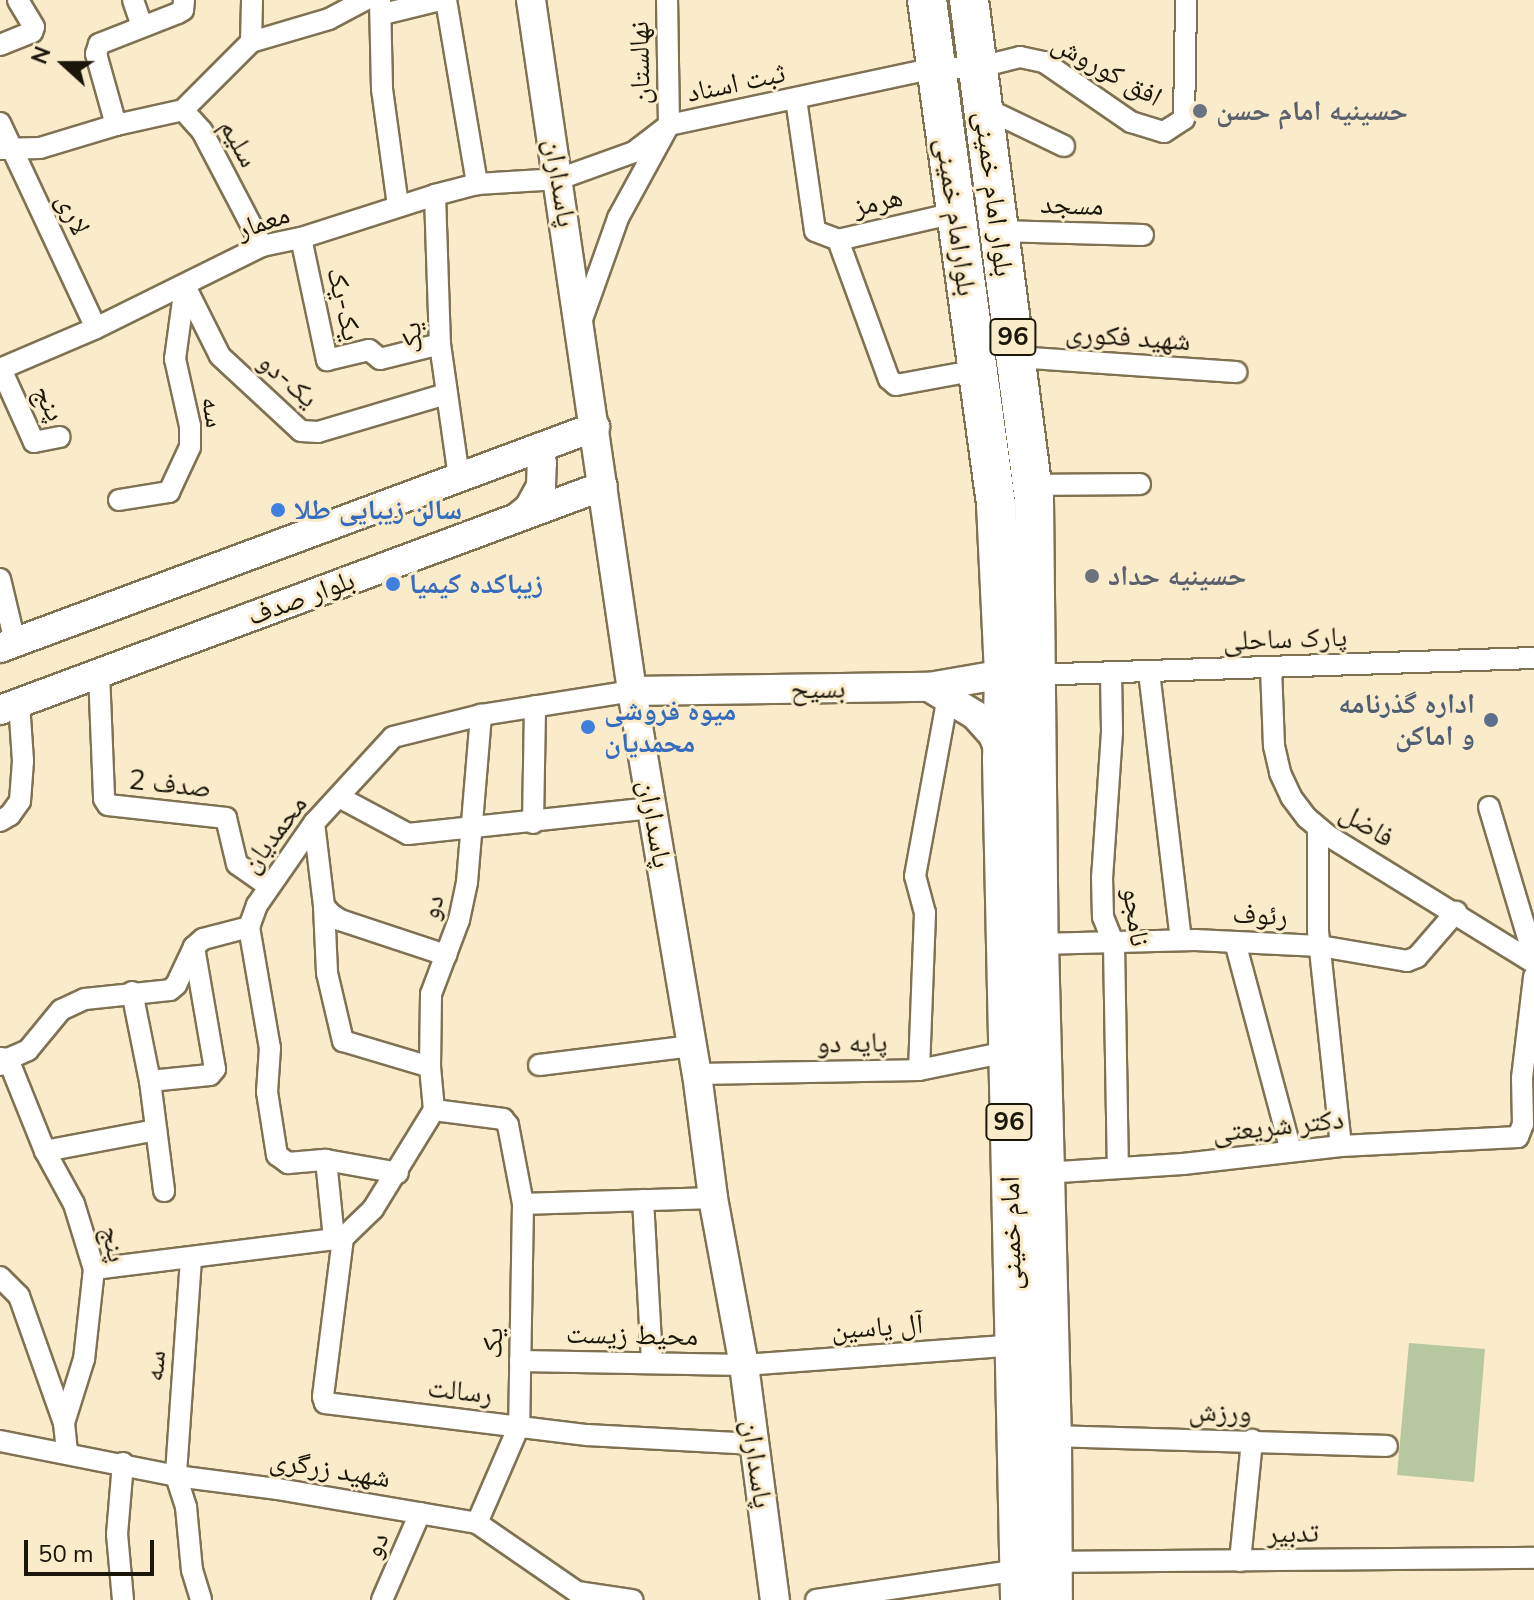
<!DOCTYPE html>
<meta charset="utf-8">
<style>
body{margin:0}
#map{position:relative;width:1534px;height:1600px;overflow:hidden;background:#faebca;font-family:"Nunito Sans","Noto Naskh Arabic",sans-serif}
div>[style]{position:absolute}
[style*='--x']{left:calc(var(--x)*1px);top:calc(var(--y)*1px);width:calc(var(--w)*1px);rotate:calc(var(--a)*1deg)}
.green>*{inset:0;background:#b7c8a0}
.roads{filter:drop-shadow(2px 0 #7f7253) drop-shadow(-2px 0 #7f7253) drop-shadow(0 2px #7f7253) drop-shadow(0 -2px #7f7253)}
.street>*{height:20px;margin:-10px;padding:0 10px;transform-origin:10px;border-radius:10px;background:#fff}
.secondary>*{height:28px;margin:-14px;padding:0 14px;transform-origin:14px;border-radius:14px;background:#fff}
.highway>*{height:38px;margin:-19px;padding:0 19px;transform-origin:19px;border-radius:19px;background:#fff}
.dots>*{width:22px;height:22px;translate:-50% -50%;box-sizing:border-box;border:4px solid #faebca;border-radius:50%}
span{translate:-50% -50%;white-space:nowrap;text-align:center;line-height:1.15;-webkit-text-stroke:6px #faebca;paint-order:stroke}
.shield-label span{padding:2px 6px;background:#faebca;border:2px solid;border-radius:6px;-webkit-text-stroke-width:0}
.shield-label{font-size:26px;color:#1b160a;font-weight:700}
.street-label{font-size:28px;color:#1b160a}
.worship-label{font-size:28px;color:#5b616d;font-weight:700}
.left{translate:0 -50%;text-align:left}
.shop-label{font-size:28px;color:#366cbe;font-weight:700}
.service-label{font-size:28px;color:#4e5e75;font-weight:700}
.right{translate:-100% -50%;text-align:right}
.north{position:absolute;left:24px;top:24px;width:80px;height:80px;-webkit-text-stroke:6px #faebca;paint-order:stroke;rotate:291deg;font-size:22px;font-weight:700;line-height:32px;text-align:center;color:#1b160a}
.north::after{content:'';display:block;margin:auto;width:28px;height:36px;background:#1b160a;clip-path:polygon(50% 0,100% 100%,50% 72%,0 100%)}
.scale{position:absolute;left:24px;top:1540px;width:130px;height:36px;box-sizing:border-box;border:4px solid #1b160a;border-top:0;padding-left:10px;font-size:24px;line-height:28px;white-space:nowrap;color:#1b160a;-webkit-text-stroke:6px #faebca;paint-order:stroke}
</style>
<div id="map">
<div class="green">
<div style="clip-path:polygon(1409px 1343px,1485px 1349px,1474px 1482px,1397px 1475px)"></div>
</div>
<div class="roads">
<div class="street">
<div style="--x:133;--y:0;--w:28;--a:71"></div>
<div style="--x:380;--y:0;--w:89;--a:88.7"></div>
<div style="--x:382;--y:89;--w:118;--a:82.2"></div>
<div style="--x:446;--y:0;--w:187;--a:80.4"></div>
<div style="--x:383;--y:14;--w:60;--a:-13.6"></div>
<div style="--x:251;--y:42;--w:42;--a:-88.6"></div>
<div style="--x:0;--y:45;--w:35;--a:-22"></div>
<div style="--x:32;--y:32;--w:5;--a:-68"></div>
<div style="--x:34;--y:27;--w:31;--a:-121"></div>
<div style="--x:796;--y:99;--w:133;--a:81.8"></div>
<div style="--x:815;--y:231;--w:25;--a:21"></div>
<div style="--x:838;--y:240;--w:120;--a:-13"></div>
<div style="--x:983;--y:107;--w:90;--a:25.7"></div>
<div style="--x:183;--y:110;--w:96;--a:-45"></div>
<div style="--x:251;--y:42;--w:81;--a:-16.4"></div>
<div style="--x:329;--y:19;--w:40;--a:-28"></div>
<div style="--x:0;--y:123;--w:226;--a:64.9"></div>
<div style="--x:116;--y:125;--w:74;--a:-105.7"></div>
<div style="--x:96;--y:54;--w:10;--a:-73"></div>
<div style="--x:99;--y:44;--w:85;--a:-21.4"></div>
<div style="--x:178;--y:13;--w:6;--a:-31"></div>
<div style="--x:183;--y:10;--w:10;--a:-84"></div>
<div style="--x:0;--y:149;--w:40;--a:-1.4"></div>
<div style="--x:40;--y:148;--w:79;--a:-16.8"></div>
<div style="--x:116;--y:125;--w:69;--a:-12.6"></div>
<div style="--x:183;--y:110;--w:28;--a:48"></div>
<div style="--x:202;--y:131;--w:130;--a:62.4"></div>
<div style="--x:435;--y:195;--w:149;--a:88.1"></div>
<div style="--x:440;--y:344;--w:134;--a:81.9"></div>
<div style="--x:998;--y:231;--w:145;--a:1.6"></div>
<div style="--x:301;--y:238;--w:125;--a:78"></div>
<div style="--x:327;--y:360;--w:43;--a:-13.4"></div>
<div style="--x:369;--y:350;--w:14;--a:39"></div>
<div style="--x:380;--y:359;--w:62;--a:-14"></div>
<div style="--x:838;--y:240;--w:148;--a:69.9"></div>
<div style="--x:889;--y:379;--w:9;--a:41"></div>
<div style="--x:896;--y:385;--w:83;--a:-10.4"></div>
<div style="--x:185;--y:286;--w:78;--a:63.4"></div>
<div style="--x:220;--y:356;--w:110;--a:42.8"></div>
<div style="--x:301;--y:431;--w:17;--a:3"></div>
<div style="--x:318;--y:432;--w:134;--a:-16.5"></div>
<div style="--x:580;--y:325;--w:114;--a:-70.4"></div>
<div style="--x:618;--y:218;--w:106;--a:-61.3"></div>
<div style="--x:669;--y:125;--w:272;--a:-12.1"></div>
<div style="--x:935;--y:68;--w:41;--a:0"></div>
<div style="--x:976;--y:68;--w:45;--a:-14"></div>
<div style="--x:1020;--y:57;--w:25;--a:12"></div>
<div style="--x:1044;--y:62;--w:106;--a:34.6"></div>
<div style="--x:1131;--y:122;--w:34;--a:17"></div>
<div style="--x:1164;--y:132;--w:24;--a:-33"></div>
<div style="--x:1184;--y:119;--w:119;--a:-89"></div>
<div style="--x:1015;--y:357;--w:222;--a:3.9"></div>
<div style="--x:0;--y:369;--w:104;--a:-23.1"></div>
<div style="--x:96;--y:328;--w:185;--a:-26.3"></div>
<div style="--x:262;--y:246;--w:40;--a:-12"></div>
<div style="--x:301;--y:238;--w:141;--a:-17.8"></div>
<div style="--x:435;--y:195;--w:43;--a:-14.7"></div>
<div style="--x:477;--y:184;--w:82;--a:-3.5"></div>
<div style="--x:559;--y:179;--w:80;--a:-19.8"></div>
<div style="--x:634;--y:152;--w:44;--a:-37.6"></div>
<div style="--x:669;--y:125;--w:125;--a:-90.9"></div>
<div style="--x:1;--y:369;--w:80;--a:65.7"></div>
<div style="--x:34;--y:442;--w:26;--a:-11"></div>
<div style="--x:1032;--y:485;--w:108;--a:-0.5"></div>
<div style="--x:119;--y:500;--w:51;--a:-9.1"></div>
<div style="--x:169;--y:492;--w:50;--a:-65"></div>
<div style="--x:190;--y:447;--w:21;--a:-90"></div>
<div style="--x:190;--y:426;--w:69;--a:-102.6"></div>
<div style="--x:175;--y:359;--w:74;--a:-82.2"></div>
<div style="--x:0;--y:579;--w:65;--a:76.6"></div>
<div style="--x:1271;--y:668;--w:78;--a:87.8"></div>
<div style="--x:1274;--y:746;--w:28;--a:77"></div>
<div style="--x:1280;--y:773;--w:26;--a:65"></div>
<div style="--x:1291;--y:797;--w:26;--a:53"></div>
<div style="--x:1307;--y:818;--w:26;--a:40"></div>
<div style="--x:1327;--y:835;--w:243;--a:31.7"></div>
<div style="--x:99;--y:672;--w:127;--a:87.7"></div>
<div style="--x:104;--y:799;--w:7;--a:56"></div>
<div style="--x:108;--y:805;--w:119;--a:6.3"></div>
<div style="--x:226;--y:818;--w:47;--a:76.6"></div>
<div style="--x:237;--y:864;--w:38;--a:35"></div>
<div style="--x:1149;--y:672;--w:270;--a:83.2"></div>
<div style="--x:1111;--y:673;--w:59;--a:89"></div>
<div style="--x:1112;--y:732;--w:145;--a:93.9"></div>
<div style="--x:1102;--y:877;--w:40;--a:88.6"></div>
<div style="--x:1103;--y:917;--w:29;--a:68"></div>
<div style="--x:1114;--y:944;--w:224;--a:89"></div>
<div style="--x:1030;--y:675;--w:504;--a:-1.93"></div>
<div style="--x:339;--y:797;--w:78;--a:28.2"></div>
<div style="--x:408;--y:834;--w:245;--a:-6.1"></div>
<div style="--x:1489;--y:807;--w:158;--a:73.4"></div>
<div style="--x:0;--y:821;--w:12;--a:-31"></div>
<div style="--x:10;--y:815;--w:17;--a:-54"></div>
<div style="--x:20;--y:801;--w:40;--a:-85.7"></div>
<div style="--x:23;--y:761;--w:59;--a:-93.9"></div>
<div style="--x:314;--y:823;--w:84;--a:83.1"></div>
<div style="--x:324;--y:906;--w:11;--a:49"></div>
<div style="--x:331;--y:914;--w:11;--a:34"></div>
<div style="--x:340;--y:920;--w:112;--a:18.3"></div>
<div style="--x:533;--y:823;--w:117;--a:-89"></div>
<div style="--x:1318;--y:828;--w:103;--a:90"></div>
<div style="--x:1318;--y:931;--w:216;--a:83.9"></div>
<div style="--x:324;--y:906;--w:67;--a:87.4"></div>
<div style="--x:327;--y:973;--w:70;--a:76.8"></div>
<div style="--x:343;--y:1041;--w:91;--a:16.6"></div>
<div style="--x:249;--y:927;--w:123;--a:80.2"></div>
<div style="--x:270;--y:1048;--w:44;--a:93.9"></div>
<div style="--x:267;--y:1092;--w:64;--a:81"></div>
<div style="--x:277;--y:1155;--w:14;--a:36"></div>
<div style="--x:288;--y:1163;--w:38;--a:-5"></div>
<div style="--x:326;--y:1160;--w:79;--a:84.2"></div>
<div style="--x:1235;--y:942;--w:216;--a:75"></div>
<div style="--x:1039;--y:944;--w:156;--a:-1.5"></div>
<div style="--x:1195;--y:940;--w:125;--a:2.7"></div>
<div style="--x:1320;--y:946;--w:88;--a:9.8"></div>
<div style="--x:1407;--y:961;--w:11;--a:-22"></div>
<div style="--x:1417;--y:957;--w:60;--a:-49.1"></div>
<div style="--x:132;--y:992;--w:91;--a:78.6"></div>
<div style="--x:150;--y:1081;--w:111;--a:82.7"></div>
<div style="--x:0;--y:1058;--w:8;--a:7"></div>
<div style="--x:8;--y:1059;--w:22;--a:-24"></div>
<div style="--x:28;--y:1050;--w:52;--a:-50.5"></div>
<div style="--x:61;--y:1010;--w:26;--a:-25"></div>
<div style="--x:85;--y:999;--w:85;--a:-6"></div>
<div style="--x:170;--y:990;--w:8;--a:-40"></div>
<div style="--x:176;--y:985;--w:42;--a:-64.7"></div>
<div style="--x:194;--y:947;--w:12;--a:-42"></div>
<div style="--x:203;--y:939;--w:48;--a:-14.6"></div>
<div style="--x:249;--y:927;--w:23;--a:-70"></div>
<div style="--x:257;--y:905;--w:100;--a:-55.2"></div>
<div style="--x:314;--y:823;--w:117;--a:-47.4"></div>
<div style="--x:393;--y:737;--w:91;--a:-14"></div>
<div style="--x:481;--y:715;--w:153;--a:-9"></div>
<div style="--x:0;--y:1065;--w:10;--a:-37"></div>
<div style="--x:8;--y:1059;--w:99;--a:68.1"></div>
<div style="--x:45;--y:1151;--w:60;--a:61.3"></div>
<div style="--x:74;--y:1204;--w:68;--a:72.9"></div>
<div style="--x:94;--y:1269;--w:91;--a:96.3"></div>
<div style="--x:84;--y:1359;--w:67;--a:107.4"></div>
<div style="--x:64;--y:1423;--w:29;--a:84"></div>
<div style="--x:539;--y:1065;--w:154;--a:-7.1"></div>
<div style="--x:919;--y:1070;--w:157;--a:-87.8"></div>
<div style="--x:925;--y:913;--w:38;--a:-105"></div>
<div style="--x:915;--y:876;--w:183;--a:-79.6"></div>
<div style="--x:697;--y:1074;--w:222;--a:-1"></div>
<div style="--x:919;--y:1070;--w:90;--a:-11.6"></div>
<div style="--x:150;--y:1081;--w:60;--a:-5.7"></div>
<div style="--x:210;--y:1075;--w:8;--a:-50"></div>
<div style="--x:215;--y:1069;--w:124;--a:-99.8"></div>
<div style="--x:434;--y:1110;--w:43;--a:-95.3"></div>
<div style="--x:430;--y:1067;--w:73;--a:-89.2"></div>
<div style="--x:431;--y:994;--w:79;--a:-69.3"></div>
<div style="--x:459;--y:920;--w:39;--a:-78"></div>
<div style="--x:467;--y:882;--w:168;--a:-85.2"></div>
<div style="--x:45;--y:1151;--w:113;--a:-10.7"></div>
<div style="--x:326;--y:1160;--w:73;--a:10.2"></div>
<div style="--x:1044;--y:1173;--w:139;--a:-3.7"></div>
<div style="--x:1183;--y:1164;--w:159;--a:-6.5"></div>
<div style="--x:1341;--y:1146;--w:177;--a:-2.9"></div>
<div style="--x:1518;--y:1137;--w:14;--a:-69"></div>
<div style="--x:1523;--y:1124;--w:46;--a:-91.2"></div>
<div style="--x:1522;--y:1078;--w:102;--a:-83.2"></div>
<div style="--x:643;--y:1200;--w:163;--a:86.8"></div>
<div style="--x:523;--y:1204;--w:190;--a:-1.8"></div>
<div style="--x:343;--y:1238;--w:160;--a:97.2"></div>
<div style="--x:323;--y:1397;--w:6;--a:72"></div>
<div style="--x:325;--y:1403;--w:264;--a:7"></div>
<div style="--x:587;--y:1435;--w:168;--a:3.1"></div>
<div style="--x:191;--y:1259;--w:218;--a:94"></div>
<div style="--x:176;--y:1476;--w:33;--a:72"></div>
<div style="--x:186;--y:1507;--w:63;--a:84.6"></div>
<div style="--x:192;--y:1570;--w:31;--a:73"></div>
<div style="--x:94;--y:1269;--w:251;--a:-7.1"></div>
<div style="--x:343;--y:1238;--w:42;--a:-44"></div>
<div style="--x:373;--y:1209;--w:116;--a:-58.4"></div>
<div style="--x:434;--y:1110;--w:70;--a:7.4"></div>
<div style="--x:503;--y:1119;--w:8;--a:50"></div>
<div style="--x:508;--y:1125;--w:80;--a:79.2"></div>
<div style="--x:523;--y:1204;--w:222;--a:91"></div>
<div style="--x:519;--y:1426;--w:106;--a:113.4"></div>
<div style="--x:0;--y:1277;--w:27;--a:45"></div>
<div style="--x:19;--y:1296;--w:135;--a:70.5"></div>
<div style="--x:520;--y:1361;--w:224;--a:1"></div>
<div style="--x:744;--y:1365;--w:271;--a:-4.2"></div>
<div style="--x:1052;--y:1436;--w:335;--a:1.7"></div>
<div style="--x:0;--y:1441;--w:179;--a:11.2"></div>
<div style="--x:176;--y:1476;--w:103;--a:7.3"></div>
<div style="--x:278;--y:1489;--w:202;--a:9.7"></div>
<div style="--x:477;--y:1523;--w:121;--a:34.6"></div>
<div style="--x:577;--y:1592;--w:56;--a:8.3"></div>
<div style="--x:123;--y:1463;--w:71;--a:94.8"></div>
<div style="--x:117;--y:1534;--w:66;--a:84.8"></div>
<div style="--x:1240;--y:1561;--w:122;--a:-84.3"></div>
<div style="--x:1052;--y:1562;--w:482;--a:-0.5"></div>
<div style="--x:382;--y:1600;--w:95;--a:-66.4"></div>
<div style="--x:816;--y:1600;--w:204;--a:-8.4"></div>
</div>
<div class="secondary">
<div style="--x:531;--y:0;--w:698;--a:81.68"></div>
<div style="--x:632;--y:691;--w:388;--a:80.4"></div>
<div style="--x:697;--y:1074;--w:125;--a:82.6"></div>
<div style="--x:713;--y:1198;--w:170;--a:79.5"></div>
<div style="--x:744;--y:1365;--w:237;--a:82.5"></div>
<div style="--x:518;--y:517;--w:14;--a:-39"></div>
<div style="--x:529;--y:508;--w:25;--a:-61"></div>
<div style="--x:541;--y:486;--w:23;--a:-88"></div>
<div style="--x:542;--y:463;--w:15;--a:-113"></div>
<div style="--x:0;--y:648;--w:635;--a:-20.38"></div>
<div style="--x:929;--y:687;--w:54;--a:31.3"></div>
<div style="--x:975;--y:715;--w:27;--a:48"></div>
<div style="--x:993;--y:735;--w:22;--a:69"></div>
<div style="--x:632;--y:691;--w:297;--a:-0.8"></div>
<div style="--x:929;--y:687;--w:76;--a:-9.8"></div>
<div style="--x:0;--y:710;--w:643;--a:-20.38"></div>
</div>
<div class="highway">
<div style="--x:927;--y:0;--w:509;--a:82.2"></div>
<div style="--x:996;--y:504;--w:170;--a:87.3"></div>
<div style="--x:1004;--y:674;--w:85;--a:91.3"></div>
<div style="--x:1002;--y:759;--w:841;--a:88.77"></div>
<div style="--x:969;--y:0;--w:504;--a:82.59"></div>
<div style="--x:1034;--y:500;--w:444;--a:89.4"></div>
<div style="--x:1039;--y:944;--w:492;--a:88.5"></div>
<div style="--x:1052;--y:1436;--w:164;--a:89.7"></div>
</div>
</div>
<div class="dots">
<div style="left:1200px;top:111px;background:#6b7280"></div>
<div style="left:278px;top:510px;background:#3f7fe0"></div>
<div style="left:1092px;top:576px;background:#6b7280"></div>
<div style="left:393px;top:584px;background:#3f7fe0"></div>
<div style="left:1491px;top:720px;background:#5c6f8a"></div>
<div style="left:588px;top:727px;background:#3f7fe0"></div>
</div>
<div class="shield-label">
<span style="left:1013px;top:337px">96</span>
<span style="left:1009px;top:1122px">96</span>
</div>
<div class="street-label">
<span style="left:640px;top:63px;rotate:-91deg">نهالستان</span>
<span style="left:1107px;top:70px;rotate:29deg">افق کوروش</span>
<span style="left:736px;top:83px;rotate:-12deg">ثبت اسناد</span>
<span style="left:239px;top:143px;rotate:61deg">سلیم</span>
<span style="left:560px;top:183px;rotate:81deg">پاسداران</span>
<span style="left:994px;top:194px;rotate:83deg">بلوار امام خمینی</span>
<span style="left:878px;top:202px;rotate:-13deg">هرمز</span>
<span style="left:1072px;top:205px;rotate:2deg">مسجد</span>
<span style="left:73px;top:214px;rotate:65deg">لاری</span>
<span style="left:956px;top:217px;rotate:82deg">بلوارامام خمینی</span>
<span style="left:263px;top:222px;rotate:-19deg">معمار</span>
<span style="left:344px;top:304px;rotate:77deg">یک-یک</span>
<span style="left:1128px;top:337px;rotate:4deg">شهید فکوری</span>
<span style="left:412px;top:338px;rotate:-94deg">یک</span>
<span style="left:288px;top:380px;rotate:41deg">یک-دو</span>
<span style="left:49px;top:403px;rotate:62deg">پنج</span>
<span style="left:213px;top:412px;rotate:80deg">سه</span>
<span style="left:301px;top:598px;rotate:-20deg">بلوار صدف</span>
<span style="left:1285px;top:639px;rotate:-2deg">پارک ساحلی</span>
<span style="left:818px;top:689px;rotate:-1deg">بسیح</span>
<span style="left:170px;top:784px;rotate:6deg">صدف 2</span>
<span style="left:655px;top:824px;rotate:80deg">پاسداران</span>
<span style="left:1367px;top:825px;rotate:32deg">فاضل</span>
<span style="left:274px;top:834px;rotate:-53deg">محمدیان</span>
<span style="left:432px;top:907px;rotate:-74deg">دو</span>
<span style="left:1260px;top:915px;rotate:3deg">رئوف</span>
<span style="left:1136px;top:917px;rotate:82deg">نامجو</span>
<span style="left:852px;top:1043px;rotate:-1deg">پایه دو</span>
<span style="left:1278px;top:1126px;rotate:-6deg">دکتر شریعتی</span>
<span style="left:1011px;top:1233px;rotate:-91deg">امام خمینی</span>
<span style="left:114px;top:1244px;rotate:78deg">پنج</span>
<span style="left:877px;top:1327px;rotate:-4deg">آل یاسین</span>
<span style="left:632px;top:1335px;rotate:1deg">محیط زیست</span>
<span style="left:493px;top:1343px;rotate:-88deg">یک</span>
<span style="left:155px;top:1366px;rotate:-86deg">سه</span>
<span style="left:460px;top:1391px;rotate:6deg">رسالت</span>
<span style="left:1220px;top:1412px;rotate:1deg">ورزش</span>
<span style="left:757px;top:1464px;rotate:82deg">پاسداران</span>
<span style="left:330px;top:1469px;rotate:9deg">شهید زرگری</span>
<span style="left:1293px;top:1533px;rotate:-1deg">تدبیر</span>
<span style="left:376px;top:1545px;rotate:-66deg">دو</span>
</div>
<div class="worship-label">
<span class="left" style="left:1216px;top:111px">حسینیه امام حسن</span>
<span class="left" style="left:1108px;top:576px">حسینیه حداد</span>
</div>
<div class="shop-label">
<span class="left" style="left:294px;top:510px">سالن زیبایی طلا</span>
<span class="left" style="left:409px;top:584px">زیباکده کیمیا</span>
<span class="left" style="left:604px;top:727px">میوه فروشی<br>محمدیان</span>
</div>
<div class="service-label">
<span class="right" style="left:1475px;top:720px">اداره گذرنامه<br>و اماکن</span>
</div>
<div class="north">N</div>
<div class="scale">50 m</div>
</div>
